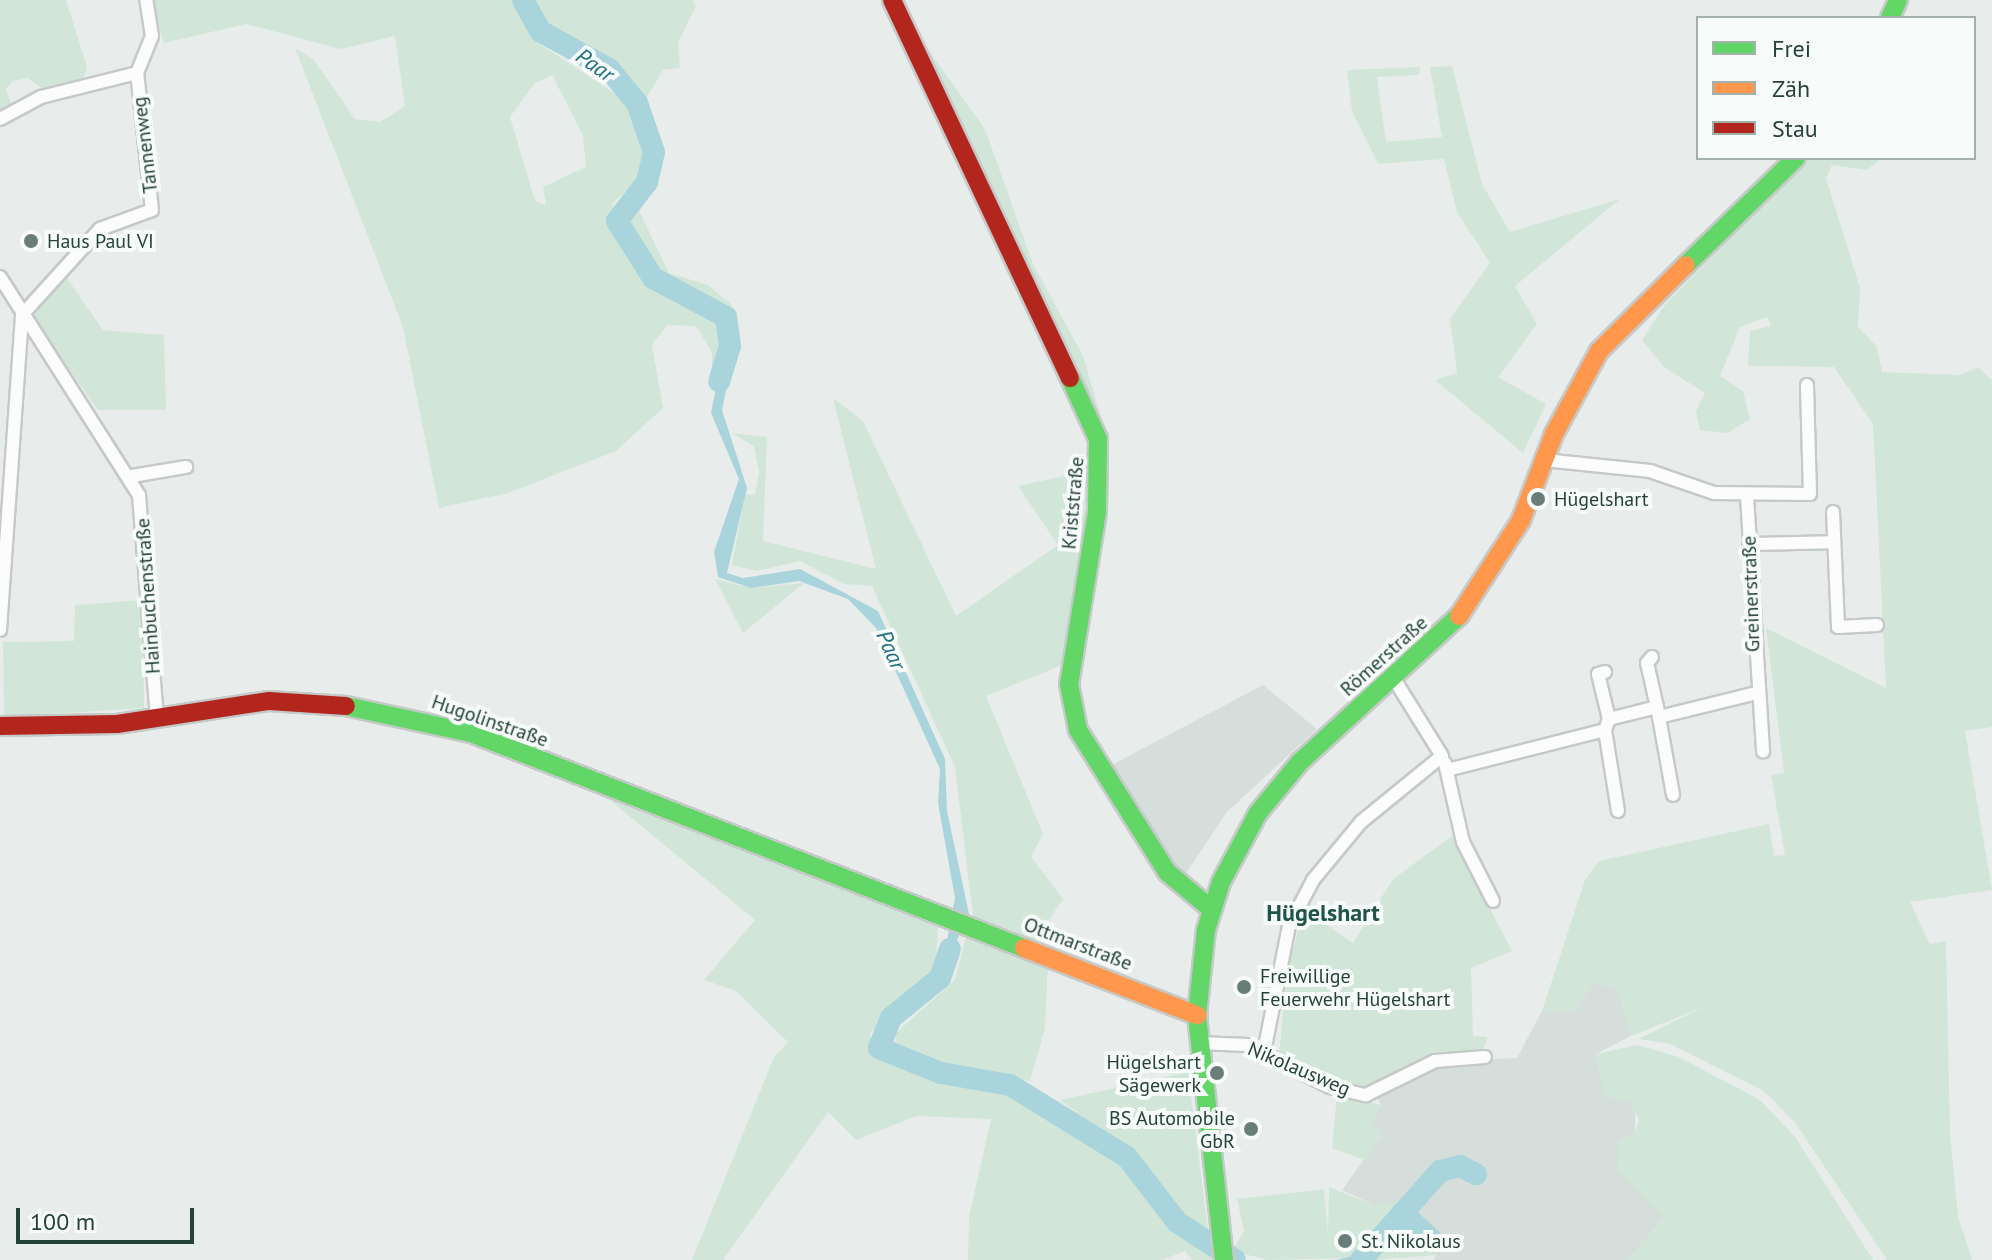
<!DOCTYPE html>
<meta charset="utf-8">
<style>
body{margin:0}
#map{position:relative;width:1992px;height:1260px;overflow:hidden;background:#e8edeb;font-family:"PT Sans",sans-serif}
div>[style]{position:absolute}
[style*='--x']{left:calc(var(--x)*1px);top:calc(var(--y)*1px);width:calc(var(--w)*1px);rotate:calc(var(--a)*1deg)}
.built>*{inset:0;background:#d6dedb}
.green>*{inset:0;background:#d1e6d8}
.water>*{inset:0;background:#a9d4db}
.river>*{height:22px;margin:-11px;padding:0 11px;transform-origin:11px;border-radius:11px;background:#a9d4db}
.roads{filter:drop-shadow(2px 0 #c5cac8) drop-shadow(-2px 0 #c5cac8) drop-shadow(0 2px #c5cac8) drop-shadow(0 -2px #c5cac8)}
.street>*{height:12px;margin:-6px;padding:0 6px;transform-origin:6px;border-radius:6px;background:#fcfcfc}
.fast>*{height:18px;margin:-9px;padding:0 9px;transform-origin:9px;border-radius:9px;background:#63d668}
.slow>*{height:18px;margin:-9px;padding:0 9px;transform-origin:9px;border-radius:9px;background:#ff974d}
.jam>*{height:18px;margin:-9px;padding:0 9px;transform-origin:9px;border-radius:9px;background:#b3261e}
.dots>*{width:22px;height:22px;translate:-50% -50%;box-sizing:border-box;border:4px solid #f7fbf9;border-radius:50%}
span{translate:-50% -50%;white-space:nowrap;text-align:center;line-height:1.15;-webkit-text-stroke:8px #f7fbf9;paint-order:stroke}
.street-label{font-size:20px;color:#24423a}
.poi-label{font-size:20px;color:#24423a}
.left{translate:0 -50%;text-align:left}
.right{translate:-100% -50%;text-align:right}
.water-label{font-size:22px;color:#1c6f80;font-style:italic}
.quarter-label{font-size:24px;color:#1f5548;font-weight:700}
.legend{position:absolute;left:1696px;top:16px;width:280px;height:144px;box-sizing:border-box;background:#f7fbf9;border:2px solid #a3b1ad;margin:0;padding:10px 14px;list-style:none;font-size:24px;color:#24423a}
.legend li{display:flex;align-items:center;gap:16px;height:40px}
.legend b{width:40px;border:2px solid #a3b1ad}
.scale{position:absolute;left:16px;top:1208px;width:178px;height:36px;box-sizing:border-box;border:4px solid #24423a;border-top:0;padding-left:10px;font-size:24px;line-height:28px;white-space:nowrap;color:#24423a;-webkit-text-stroke:6px #f7fbf9;paint-order:stroke}
</style>
<div id="map">
<div class="built">
<div style="clip-path:polygon(1263px 685px,1317px 729px,1227px 812px,1182px 879px,1106px 768px)"></div>
<div style="clip-path:polygon(1594px 981px,1617px 989px,1622px 1000px,1631px 1036px,1596px 1054px,1635px 1108px,1635px 1133px,1664px 1218px,1628px 1260px,1433px 1260px,1437px 1255px,1406px 1221px,1415px 1206px,1376px 1206px,1342px 1190px,1382px 1134px,1371px 1123px,1381px 1105px,1377px 1097px,1450px 1061px,1517px 1058px,1542px 1011px,1575px 1011px)"></div>
</div>
<div class="green">
<div style="clip-path:polygon(0 0,66px 0,87px 67px,82px 81px,43px 89px,28px 78px,13px 81px,6px 89px,11px 103px,0 111px)"></div>
<div style="clip-path:polygon(evenodd,151px 0,513px 0,537px 42px,632px 105px,649px 155px,644px 174px,611px 205px,637px 206px,669px 273px,708px 285px,730px 303px,739px 337px,733px 356px,724px 349px,712px 381px,712px 352px,696px 326px,667px 325px,652px 345px,663px 408px,616px 451px,508px 493px,439px 508px,403px 327px,295px 48px,314px 60px,355px 119px,380px 122px,405px 106px,395px 36px,341px 49px,246px 24px,164px 43px,151px 0,552px 75px,583px 136px,586px 167px,543px 187px,546px 205px,535px 201px,510px 117px,534px 84px,552px 75px)"></div>
<div style="clip-path:polygon(532px 0,692px 0,696px 6px,678px 43px,680px 68px,663px 70px,644px 102px,613px 68px,546px 29px)"></div>
<div style="clip-path:polygon(903px 14px,985px 129px,1033px 264px,1083px 356px,1102px 420px)"></div>
<div style="clip-path:polygon(1452px 66px,1482px 184px,1510px 232px,1620px 199px,1515px 286px,1537px 324px,1498px 377px,1546px 404px,1523px 453px,1435px 380px,1457px 373px,1450px 319px,1490px 263px,1457px 212px,1444px 159px,1378px 164px,1352px 111px,1347px 70px,1420px 67px,1419px 75px,1377px 77px,1386px 142px,1442px 137px,1430px 67px)"></div>
<div style="clip-path:polygon(1809px 158px,1882px 158px,1867px 170px,1832px 165px,1826px 178px,1860px 288px,1858px 327px,1877px 347px,1882px 372px,1960px 375px,1978px 367px,1992px 380px,1992px 727px,1965px 731px,1992px 890px,1910px 902px,1930px 944px,1946px 941px,1950px 1134px,1958px 1216px,1972px 1260px,1887px 1260px,1796px 1124px,1764px 1091px,1671px 1044px,1638px 1039px,1706px 1006px,1631px 1036px,1617px 989px,1594px 981px,1575px 1011px,1542px 1011px,1585px 880px,1599px 861px,1769px 824px,1774px 856px,1785px 855px,1771px 775px,1784px 773px,1766px 628px,1886px 688px,1873px 424px,1845px 383px,1834px 367px,1748px 366px,1750px 331px,1771px 326px,1767px 317px,1740px 327px,1720px 376px,1743px 391px,1750px 419px,1728px 433px,1700px 430px,1696px 411px,1705px 393px,1664px 367px,1642px 340px,1664px 306px)"></div>
<div style="clip-path:polygon(64px 274px,103px 330px,164px 335px,166px 410px,98px 410px,33px 318px)"></div>
<div style="clip-path:polygon(833px 398px,863px 421px,956px 616px,1058px 545px,1018px 486px,1092px 470px,1065px 664px,986px 696px,1043px 834px,1031px 857px,1063px 899px,1034px 942px,973px 916px,955px 767px,872px 586px,844px 584px,800px 561px,756px 571px,732px 565px,745px 494px,755px 495px,759px 472px,754px 446px,732px 433px,767px 437px,763px 541px,876px 569px)"></div>
<div style="clip-path:polygon(715px 579px,751px 588px,804px 583px,743px 633px)"></div>
<div style="clip-path:polygon(143px 600px,144px 708px,4px 717px,3px 642px,74px 641px,75px 605px)"></div>
<div style="clip-path:polygon(467px 741px,938px 922px,936px 965px,921px 989px,869px 1034px,891px 1062px,1000px 1090px,1119px 1165px,1121px 1145px,1060px 1100px,1188px 1072px,1212px 1260px,1192px 1260px,1185px 1251px,1162px 1260px,968px 1260px,969px 1217px,991px 1119px,916px 1116px,856px 1140px,828px 1112px,723px 1260px,692px 1260px,774px 1057px,788px 1042px,736px 991px,704px 980px,755px 920px,610px 800px)"></div>
<div style="clip-path:polygon(1452px 836px,1512px 951px,1471px 968px,1473px 1036px,1488px 1037px,1482px 1052px,1444px 1054px,1364px 1089px,1343px 1087px,1279px 1055px,1287px 973px,1304px 909px,1353px 943px,1393px 879px)"></div>
<div style="clip-path:polygon(967px 933px,1048px 961px,1045px 1028px,1030px 1081px,959px 1070px,895px 1046px,896px 1033px,955px 980px)"></div>
<div style="clip-path:polygon(1637px 1045px,1679px 1057px,1760px 1100px,1796px 1138px,1873px 1260px,1628px 1260px,1664px 1218px,1617px 1170px,1618px 1142px,1635px 1133px,1639px 1119px,1629px 1102px,1604px 1096px,1596px 1054px)"></div>
<div style="clip-path:polygon(1337px 1094px,1381px 1105px,1371px 1123px,1382px 1134px,1365px 1160px,1332px 1148px)"></div>
<div style="clip-path:polygon(1329px 1187px,1376px 1206px,1406px 1200px,1353px 1258px,1268px 1260px,1232px 1251px,1244px 1231px,1237px 1199px,1324px 1189px,1328px 1234px)"></div>
<div style="clip-path:polygon(1406px 1221px,1437px 1255px,1375px 1260px,1395px 1237px)"></div>
</div>
<div class="water">
<div style="clip-path:polygon(724px 348px,733px 356px,722px 410px,747px 488px,727px 573px,743px 578px,800px 569px,878px 611px,945px 759px,947px 811px,969px 914px,940px 978px,955px 898px,938px 803px,940px 769px,876px 628px,848px 599px,799px 581px,751px 588px,718px 577px,714px 552px,739px 479px,711px 413px)"></div>
<div style="clip-path:polygon(1460px 1161px,1479px 1170px,1472px 1177px,1465px 1171px,1439px 1178px,1422px 1195px,1414px 1189px,1429px 1169px)"></div>
<div style="clip-path:polygon(1406px 1200px,1415px 1206px,1375px 1260px,1336px 1260px,1362px 1254px)"></div>
</div>
<div class="river">
<div style="--x:523;--y:0;--w:35;--a:61"></div>
<div style="--x:540;--y:31;--w:79;--a:28.8"></div>
<div style="--x:609;--y:69;--w:44;--a:50.5"></div>
<div style="--x:637;--y:103;--w:52;--a:70.9"></div>
<div style="--x:654;--y:152;--w:31;--a:103"></div>
<div style="--x:647;--y:182;--w:49;--a:127.6"></div>
<div style="--x:617;--y:221;--w:67;--a:57.7"></div>
<div style="--x:653;--y:278;--w:83;--a:28.1"></div>
<div style="--x:726;--y:317;--w:29;--a:82"></div>
<div style="--x:730;--y:346;--w:37;--a:107"></div>
<div style="--x:950;--y:949;--w:31;--a:109"></div>
<div style="--x:940;--y:978;--w:63;--a:140.8"></div>
<div style="--x:891;--y:1018;--w:32;--a:112"></div>
<div style="--x:879;--y:1048;--w:67;--a:22"></div>
<div style="--x:941;--y:1073;--w:70;--a:9.9"></div>
<div style="--x:1010;--y:1085;--w:137;--a:31.6"></div>
<div style="--x:1127;--y:1157;--w:82;--a:52.4"></div>
<div style="--x:1177;--y:1222;--w:69;--a:33.2"></div>
<div style="--x:1402;--y:1213;--w:39;--a:42"></div>
<div style="--x:1361;--y:1260;--w:119;--a:-48.4"></div>
<div style="--x:1440;--y:1171;--w:21;--a:-14"></div>
<div style="--x:1460;--y:1166;--w:18;--a:27"></div>
</div>
<div class="roads">
<div class="street">
<div style="--x:0;--y:119;--w:47;--a:-28.2"></div>
<div style="--x:41;--y:97;--w:99;--a:-14"></div>
<div style="--x:137;--y:73;--w:40;--a:-68"></div>
<div style="--x:152;--y:36;--w:36;--a:-99"></div>
<div style="--x:0;--y:277;--w:259;--a:57.5"></div>
<div style="--x:139;--y:495;--w:223;--a:85.4"></div>
<div style="--x:1544;--y:460;--w:107;--a:5.9"></div>
<div style="--x:1650;--y:471;--w:68;--a:19"></div>
<div style="--x:1714;--y:493;--w:96;--a:0.6"></div>
<div style="--x:1810;--y:494;--w:109;--a:-91.6"></div>
<div style="--x:132;--y:476;--w:55;--a:-9.5"></div>
<div style="--x:1747;--y:496;--w:256;--a:86.4"></div>
<div style="--x:1833;--y:512;--w:115;--a:87.5"></div>
<div style="--x:1838;--y:627;--w:39;--a:-3"></div>
<div style="--x:1749;--y:544;--w:85;--a:-1.3"></div>
<div style="--x:0;--y:630;--w:316;--a:-86"></div>
<div style="--x:22;--y:315;--w:116;--a:-47.8"></div>
<div style="--x:100;--y:229;--w:55;--a:-20.1"></div>
<div style="--x:152;--y:210;--w:138;--a:-96.2"></div>
<div style="--x:1652;--y:657;--w:8;--a:130"></div>
<div style="--x:1647;--y:663;--w:45;--a:77.2"></div>
<div style="--x:1605;--y:672;--w:7;--a:164"></div>
<div style="--x:1598;--y:674;--w:46;--a:76.3"></div>
<div style="--x:1659;--y:717;--w:79;--a:79.8"></div>
<div style="--x:1605;--y:730;--w:82;--a:80.9"></div>
<div style="--x:1445;--y:763;--w:81;--a:77.2"></div>
<div style="--x:1463;--y:842;--w:66;--a:63"></div>
<div style="--x:1447;--y:770;--w:163;--a:-14.2"></div>
<div style="--x:1605;--y:730;--w:12;--a:-70"></div>
<div style="--x:1609;--y:719;--w:49;--a:-14"></div>
<div style="--x:1657;--y:707;--w:10;--a:79"></div>
<div style="--x:1659;--y:717;--w:101;--a:-13.8"></div>
<div style="--x:1199;--y:1043;--w:48;--a:2.4"></div>
<div style="--x:1247;--y:1045;--w:93;--a:26.8"></div>
<div style="--x:1330;--y:1087;--w:37;--a:13"></div>
<div style="--x:1366;--y:1095;--w:77;--a:-26.2"></div>
<div style="--x:1435;--y:1061;--w:50;--a:-4.6"></div>
<div style="--x:1264;--y:1052;--w:128;--a:-78.8"></div>
<div style="--x:1289;--y:926;--w:52;--a:-62.4"></div>
<div style="--x:1313;--y:880;--w:75;--a:-50.4"></div>
<div style="--x:1361;--y:822;--w:104;--a:-39.2"></div>
<div style="--x:1442;--y:756;--w:91;--a:-121.9"></div>
</div>
<div class="fast">
<div style="--x:1890;--y:18;--w:20;--a:-66"></div>
<div style="--x:1686;--y:265;--w:153;--a:-44.2"></div>
<div style="--x:1070;--y:378;--w:67;--a:65.3"></div>
<div style="--x:1098;--y:439;--w:73;--a:90.8"></div>
<div style="--x:1097;--y:512;--w:174;--a:99.2"></div>
<div style="--x:1069;--y:684;--w:47;--a:78.9"></div>
<div style="--x:1078;--y:730;--w:168;--a:57.9"></div>
<div style="--x:1167;--y:872;--w:57;--a:40.1"></div>
<div style="--x:346;--y:706;--w:128;--a:12.2"></div>
<div style="--x:471;--y:733;--w:593;--a:21.25"></div>
<div style="--x:1224;--y:1260;--w:246;--a:-96.3"></div>
<div style="--x:1197;--y:1015;--w:85;--a:-84"></div>
<div style="--x:1206;--y:930;--w:50;--a:-72.6"></div>
<div style="--x:1221;--y:882;--w:78;--a:-61.8"></div>
<div style="--x:1258;--y:813;--w:66;--a:-50.5"></div>
<div style="--x:1300;--y:762;--w:216;--a:-42.6"></div>
</div>
<div class="slow">
<div style="--x:1459;--y:616;--w:114;--a:-57.1"></div>
<div style="--x:1521;--y:520;--w:92;--a:-69"></div>
<div style="--x:1554;--y:434;--w:94;--a:-61.5"></div>
<div style="--x:1599;--y:351;--w:122;--a:-44.7"></div>
<div style="--x:1024;--y:948;--w:186;--a:21.2"></div>
</div>
<div class="jam">
<div style="--x:892;--y:0;--w:418;--a:64.8"></div>
<div style="--x:0;--y:726;--w:117;--a:-1"></div>
<div style="--x:117;--y:724;--w:154;--a:-8.6"></div>
<div style="--x:269;--y:701;--w:77;--a:3.7"></div>
</div>
</div>
<div class="dots">
<div style="left:31px;top:241px;background:#697e78"></div>
<div style="left:1538px;top:499px;background:#697e78"></div>
<div style="left:1244px;top:987px;background:#697e78"></div>
<div style="left:1217px;top:1073px;background:#697e78"></div>
<div style="left:1251px;top:1129px;background:#697e78"></div>
<div style="left:1345px;top:1241px;background:#697e78"></div>
</div>
<div class="street-label">
<span style="left:145px;top:145px;rotate:-97deg">Tannenweg</span>
<span style="left:1073px;top:503px;rotate:-85deg">Kriststraße</span>
<span style="left:1751px;top:594px;rotate:-92deg">Greinerstraße</span>
<span style="left:148px;top:596px;rotate:-94deg">Hainbuchenstraße</span>
<span style="left:1384px;top:656px;rotate:-42deg">Römerstraße</span>
<span style="left:490px;top:721px;rotate:19deg">Hugolinstraße</span>
<span style="left:1078px;top:944px;rotate:21deg">Ottmarstraße</span>
<span style="left:1299px;top:1069px;rotate:23deg">Nikolausweg</span>
</div>
<div class="poi-label">
<span class="left" style="left:47px;top:241px">Haus Paul VI</span>
<span class="left" style="left:1554px;top:499px">Hügelshart</span>
<span class="left" style="left:1260px;top:988px">Freiwillige<br>Feuerwehr Hügelshart</span>
<span class="right" style="left:1201px;top:1074px">Hügelshart<br>Sägewerk</span>
<span class="right" style="left:1235px;top:1130px">BS Automobile<br>GbR</span>
<span class="left" style="left:1361px;top:1241px">St. Nikolaus</span>
</div>
<div class="water-label">
<span style="left:595px;top:65px;rotate:35deg">Paar</span>
<span style="left:891px;top:650px;rotate:66deg">Paar</span>
</div>
<div class="quarter-label">
<span style="left:1323px;top:913px">Hügelshart</span>
</div>
<ul class="legend">
<li><b style="height:10px;background:#63d668"></b>Frei</li>
<li><b style="height:10px;background:#ff974d"></b>Zäh</li>
<li><b style="height:10px;background:#b3261e"></b>Stau</li>
</ul>
<div class="scale">100 m</div>
</div>
